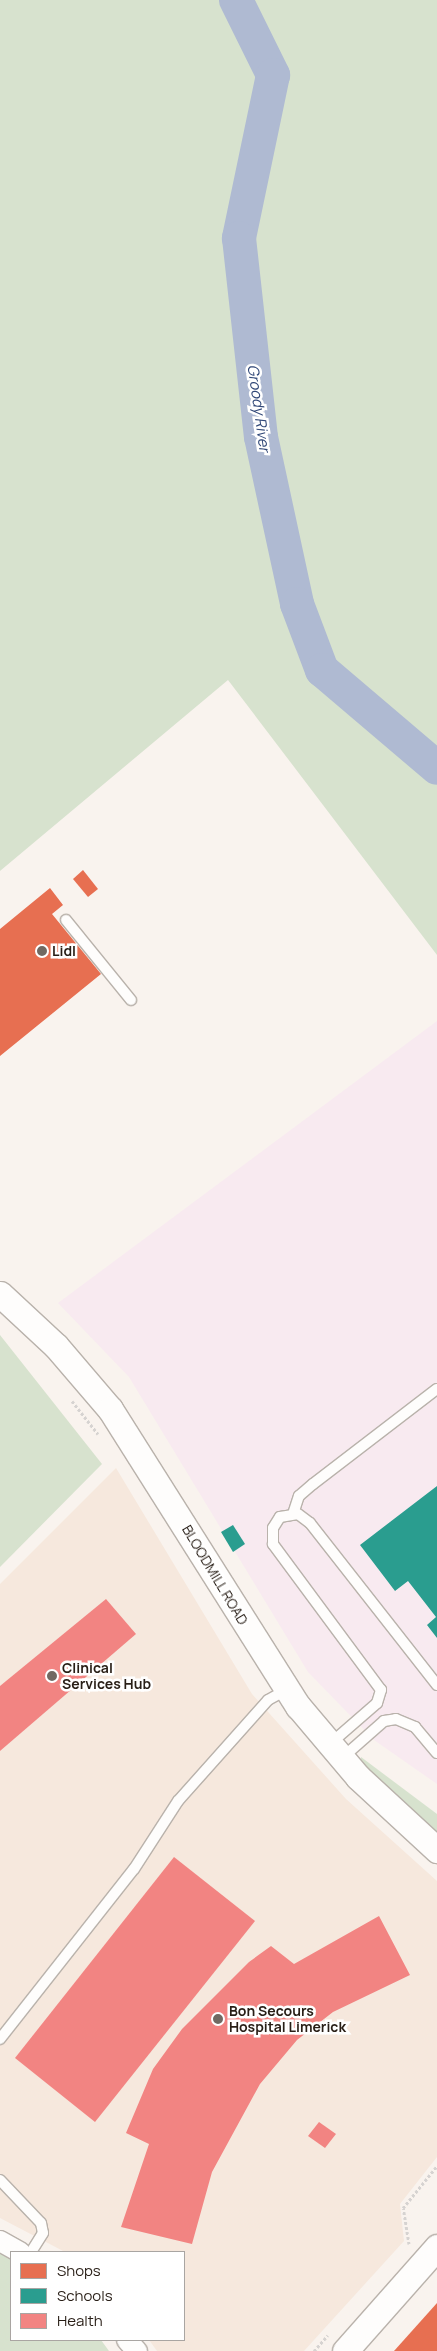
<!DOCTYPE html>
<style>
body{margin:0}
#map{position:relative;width:437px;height:2351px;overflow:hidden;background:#f9f3ee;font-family:Manrope,sans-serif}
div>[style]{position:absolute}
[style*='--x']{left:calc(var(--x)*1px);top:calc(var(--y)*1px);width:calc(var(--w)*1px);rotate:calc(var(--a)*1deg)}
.education>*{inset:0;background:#f8eaf0}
.medical>*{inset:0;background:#f6e8dd}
.green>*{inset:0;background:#d7e2ce}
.shops>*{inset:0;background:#e76f51}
.schools>*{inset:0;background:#2a9d8f}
.health>*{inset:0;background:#f28482}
.river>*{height:34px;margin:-17px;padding:0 17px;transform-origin:17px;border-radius:17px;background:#afbad2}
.path>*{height:3px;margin-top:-1.5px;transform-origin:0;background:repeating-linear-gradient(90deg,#d6d3d1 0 2.5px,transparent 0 5px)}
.roads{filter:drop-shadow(1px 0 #b9b2ab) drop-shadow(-1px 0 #b9b2ab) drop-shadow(0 1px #b9b2ab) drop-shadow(0 -1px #b9b2ab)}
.service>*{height:10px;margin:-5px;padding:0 5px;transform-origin:5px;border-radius:5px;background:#fefdfc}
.minor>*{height:20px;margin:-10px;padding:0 10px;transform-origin:10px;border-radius:10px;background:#fefdfc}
.tertiary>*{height:25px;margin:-12.5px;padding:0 12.5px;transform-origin:12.5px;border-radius:12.5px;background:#fefdfc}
.dots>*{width:14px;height:14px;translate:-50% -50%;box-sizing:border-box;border:2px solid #fff;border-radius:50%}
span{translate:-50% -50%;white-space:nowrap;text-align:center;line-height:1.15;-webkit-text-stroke:5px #fff;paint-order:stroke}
.poi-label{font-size:14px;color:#281e16;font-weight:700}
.left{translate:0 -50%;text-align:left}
.street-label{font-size:14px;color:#281e16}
.water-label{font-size:15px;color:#304777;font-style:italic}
.legend{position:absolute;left:10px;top:2251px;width:175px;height:90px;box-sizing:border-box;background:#fff;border:1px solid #a9a5a2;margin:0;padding:6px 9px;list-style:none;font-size:15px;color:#281e16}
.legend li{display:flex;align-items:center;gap:10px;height:25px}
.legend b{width:25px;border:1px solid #a9a5a2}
</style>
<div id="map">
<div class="education">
<div style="clip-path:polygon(437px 1021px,437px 1784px,374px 1740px,308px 1672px,129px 1377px,58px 1303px)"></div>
</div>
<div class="medical">
<div style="clip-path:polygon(116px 1468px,252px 1694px,346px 1799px,437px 1881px,437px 2157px,400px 2204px,404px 2241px,304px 2351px,157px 2351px,149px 2340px,184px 2340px,184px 2252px,65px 2252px,0 2218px,0 1584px)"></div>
</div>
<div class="green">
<div style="clip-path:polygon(0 0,437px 0,437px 955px,228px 680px,0 871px)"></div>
<div style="clip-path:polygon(0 1335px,102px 1464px,0 1567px)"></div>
<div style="clip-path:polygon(361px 1757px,437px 1814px,437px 1835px,360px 1762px)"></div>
<div style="clip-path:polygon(0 2252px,11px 2259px,11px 2340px,101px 2340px,109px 2351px,0 2351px)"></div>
</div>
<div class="shops">
<div style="clip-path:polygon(83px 870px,98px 889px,88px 897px,73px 879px)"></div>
<div style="clip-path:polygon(50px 888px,63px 905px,52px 914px,101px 974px,0 1056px,0 929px)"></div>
<div style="clip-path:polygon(437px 2303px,437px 2351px,394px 2351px)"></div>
</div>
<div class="schools">
<div style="clip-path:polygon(437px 1486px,437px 1638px,427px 1625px,436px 1617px,408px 1581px,395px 1591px,360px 1545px)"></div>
<div style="clip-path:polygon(233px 1525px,245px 1544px,233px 1552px,221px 1532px)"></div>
</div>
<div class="health">
<div style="clip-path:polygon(106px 1599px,136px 1634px,0 1751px,0 1686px)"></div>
<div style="clip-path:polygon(174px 1857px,255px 1921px,95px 2122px,15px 2058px)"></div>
<div style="clip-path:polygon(379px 1916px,410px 1975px,333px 2012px,297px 2040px,260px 2084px,212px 2172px,192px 2244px,121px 2227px,149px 2144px,126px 2133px,153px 2069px,182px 2029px,249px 1962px,271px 1946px,294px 1964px)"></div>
<div style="clip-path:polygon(319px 2122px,336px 2134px,325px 2148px,308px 2136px)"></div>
</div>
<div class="river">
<div style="--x:236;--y:0;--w:84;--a:63.7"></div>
<div style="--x:273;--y:75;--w:167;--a:101.8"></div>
<div style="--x:239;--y:238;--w:200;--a:83.7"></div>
<div style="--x:261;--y:437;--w:171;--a:77.8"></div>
<div style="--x:297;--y:604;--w:71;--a:69.3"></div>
<div style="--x:322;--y:670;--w:151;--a:40.4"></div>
</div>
<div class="path">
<div style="--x:72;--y:1401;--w:42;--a:51.8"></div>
<div style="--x:409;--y:2244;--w:36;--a:-99"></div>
<div style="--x:403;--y:2208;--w:54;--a:-51"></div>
<div style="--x:314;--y:2351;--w:21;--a:-49"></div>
</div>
<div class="roads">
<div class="service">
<div style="--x:66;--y:920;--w:103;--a:50.9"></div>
<div style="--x:293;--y:1514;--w:19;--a:-72"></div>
<div style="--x:299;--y:1496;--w:18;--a:-41"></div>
<div style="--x:313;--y:1484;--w:156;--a:-37.5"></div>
<div style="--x:331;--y:1743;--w:61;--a:-41"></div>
<div style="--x:377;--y:1703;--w:14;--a:-73"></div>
<div style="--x:381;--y:1690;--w:182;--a:-126.5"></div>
<div style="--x:273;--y:1544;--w:16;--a:-90"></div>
<div style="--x:273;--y:1528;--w:13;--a:-58"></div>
<div style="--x:280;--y:1517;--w:18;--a:-9"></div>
<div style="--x:298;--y:1514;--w:15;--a:37"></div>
<div style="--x:310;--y:1523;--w:206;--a:51.9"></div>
<div style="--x:342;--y:1758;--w:56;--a:-41.4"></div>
<div style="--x:384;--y:1721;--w:12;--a:-9"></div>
<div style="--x:396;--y:1719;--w:21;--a:23"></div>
<div style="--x:415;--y:1727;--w:34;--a:50"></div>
<div style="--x:0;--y:2039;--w:216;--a:-51.8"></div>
<div style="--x:134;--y:1869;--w:81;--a:-57.1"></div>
<div style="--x:178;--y:1801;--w:135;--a:-48.3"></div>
<div style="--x:268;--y:1700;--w:21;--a:-29"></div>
<div style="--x:0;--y:2180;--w:59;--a:46.4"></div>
<div style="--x:41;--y:2223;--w:10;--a:79"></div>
<div style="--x:43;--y:2233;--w:22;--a:122"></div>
</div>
<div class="minor">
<div style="--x:0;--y:2241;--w:23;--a:29"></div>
<div style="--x:127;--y:2340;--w:15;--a:48"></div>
</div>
<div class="tertiary">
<div style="--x:0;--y:1294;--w:76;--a:42.9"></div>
<div style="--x:56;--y:1346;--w:83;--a:49.4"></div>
<div style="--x:110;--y:1409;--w:352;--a:57.7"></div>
<div style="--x:298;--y:1706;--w:93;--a:49.8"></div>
<div style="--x:358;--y:1777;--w:108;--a:42.7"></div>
<div style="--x:345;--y:2351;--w:139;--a:-48.5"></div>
</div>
</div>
<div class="dots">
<div style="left:42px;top:951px;background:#716962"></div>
<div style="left:52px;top:1676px;background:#716962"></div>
<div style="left:218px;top:2019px;background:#716962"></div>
</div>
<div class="poi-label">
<span class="left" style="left:52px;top:951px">Lidl</span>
<span class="left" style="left:62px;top:1676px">Clinical<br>Services Hub</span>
<span class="left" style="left:229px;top:2019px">Bon Secours<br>Hospital Limerick</span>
</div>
<div class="street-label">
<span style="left:215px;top:1575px;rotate:59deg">BLOODMILL ROAD</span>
</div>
<div class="water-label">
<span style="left:259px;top:408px;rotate:82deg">Groody River</span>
</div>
<ul class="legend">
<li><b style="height:14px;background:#e76f51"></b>Shops</li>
<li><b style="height:14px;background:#2a9d8f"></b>Schools</li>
<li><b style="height:14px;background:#f28482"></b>Health</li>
</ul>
</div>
